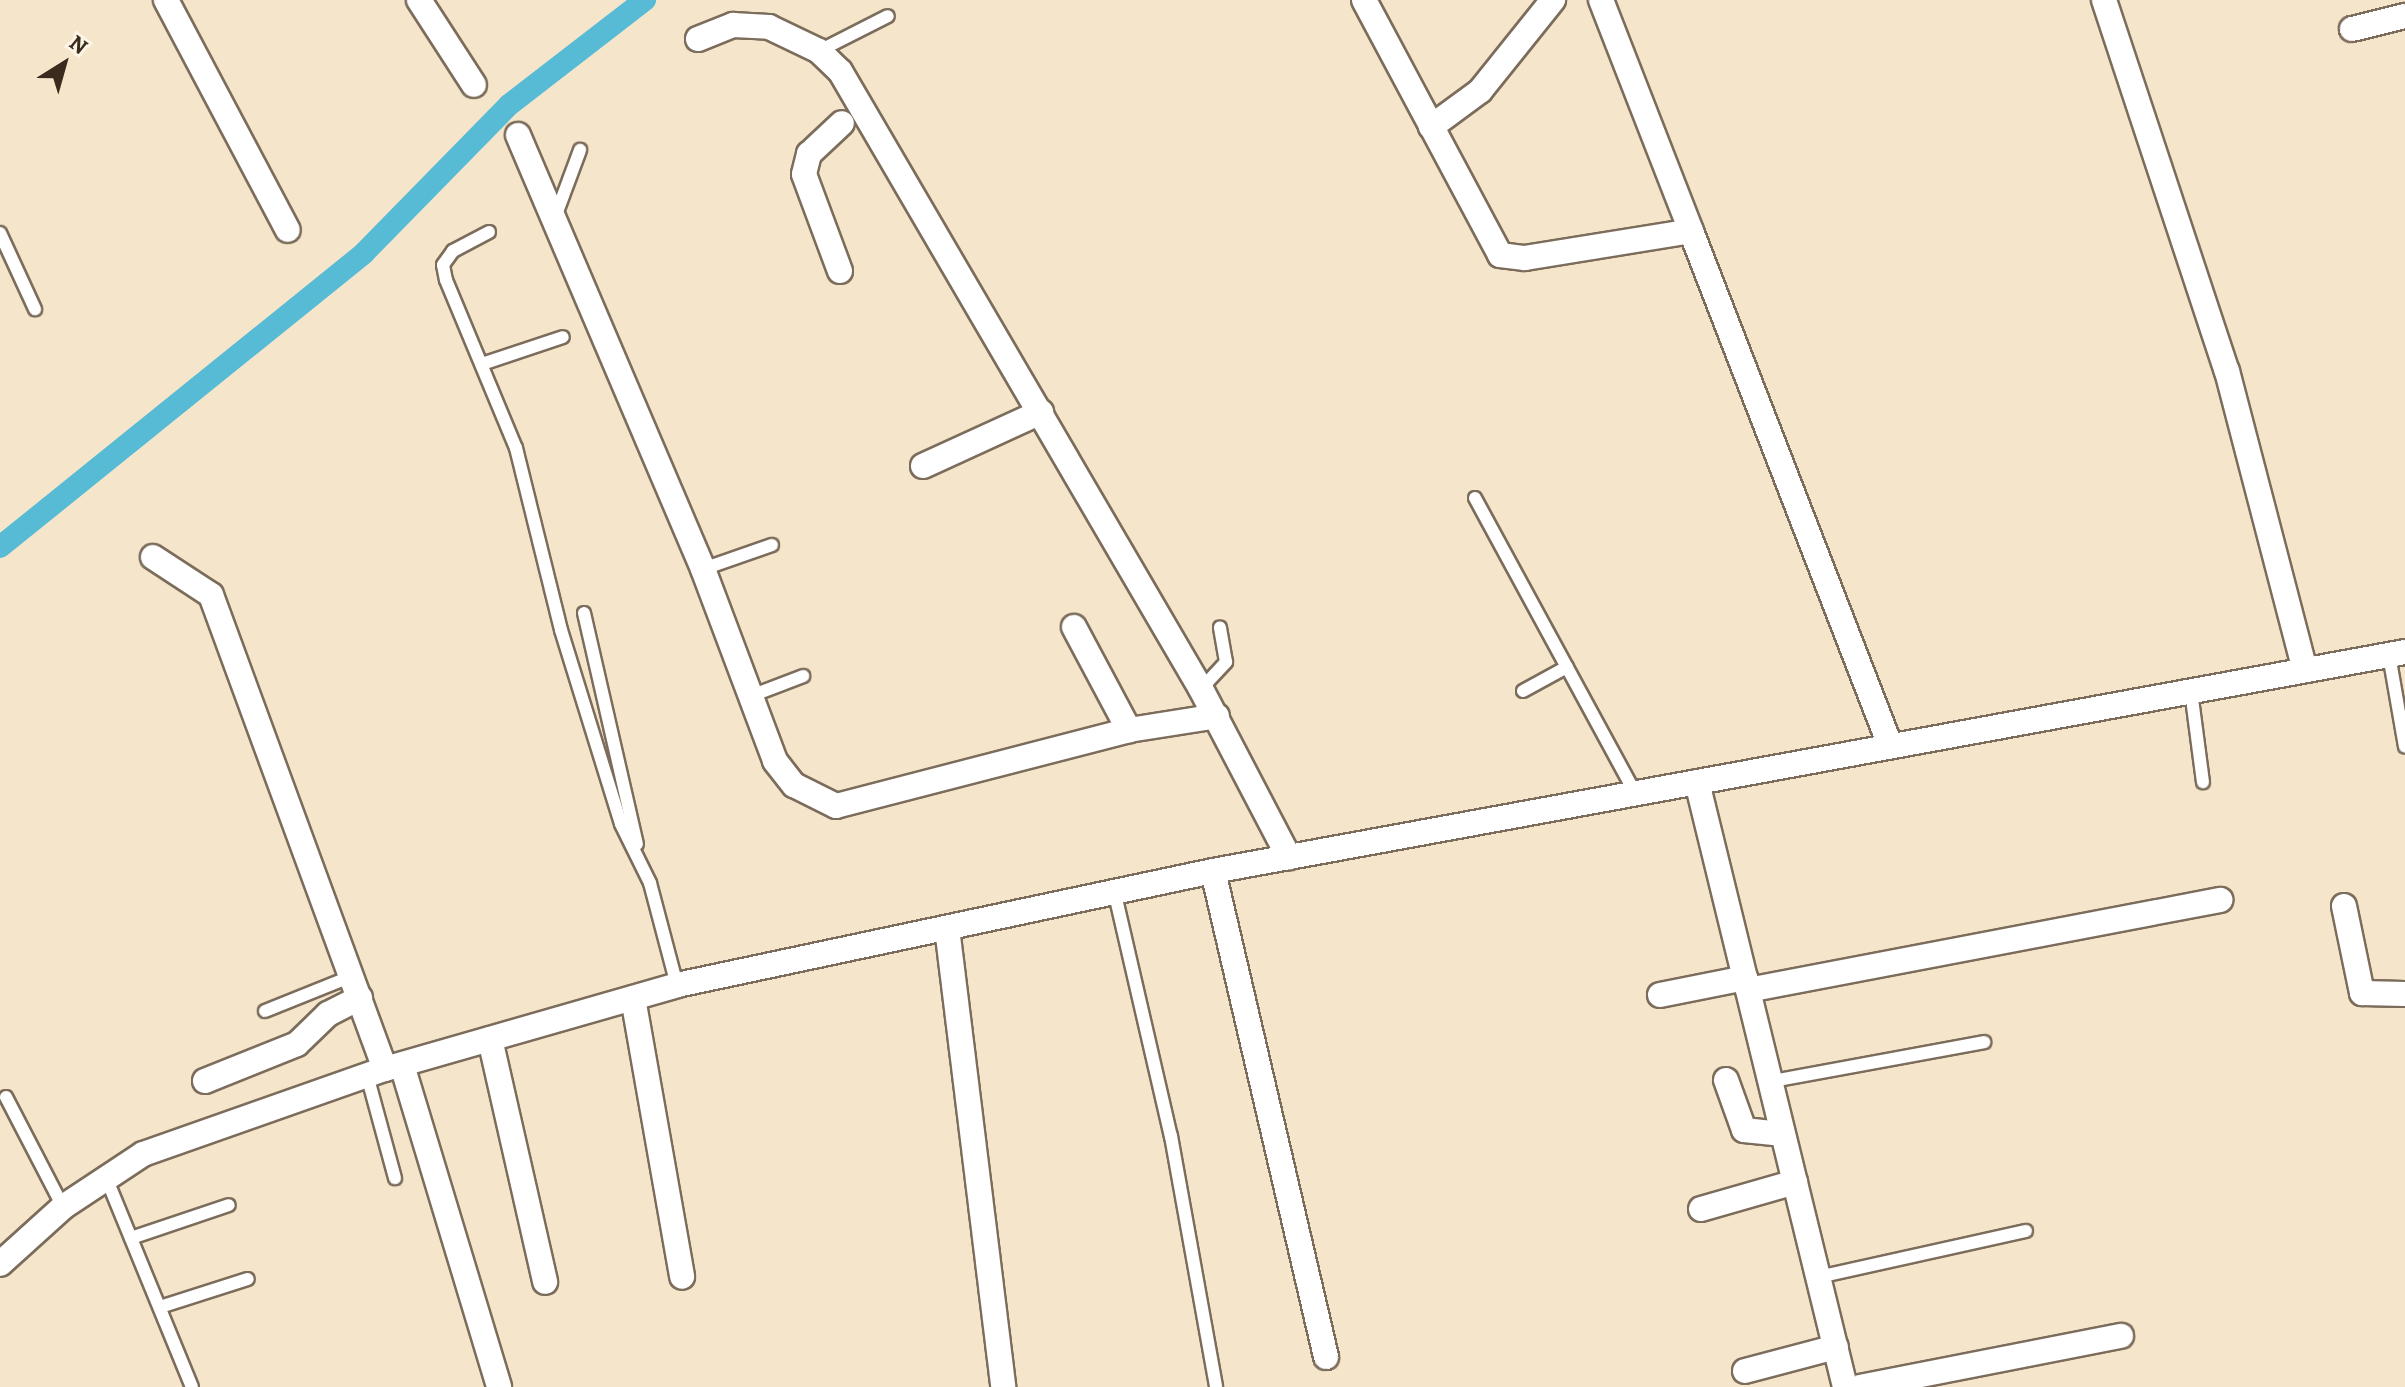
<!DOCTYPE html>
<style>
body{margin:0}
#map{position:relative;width:2405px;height:1387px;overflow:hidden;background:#f5e6cb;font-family:Alegreya,serif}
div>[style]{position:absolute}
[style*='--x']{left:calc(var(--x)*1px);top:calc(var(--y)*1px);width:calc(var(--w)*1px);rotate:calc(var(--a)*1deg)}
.canal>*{height:22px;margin:-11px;padding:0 11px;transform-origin:11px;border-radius:11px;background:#57bbd5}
.roads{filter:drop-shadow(2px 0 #7c6c5b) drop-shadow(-2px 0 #7c6c5b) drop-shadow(0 2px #7c6c5b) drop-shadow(0 -2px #7c6c5b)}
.lane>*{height:12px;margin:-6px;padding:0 6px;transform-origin:6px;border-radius:6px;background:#fff}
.street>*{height:24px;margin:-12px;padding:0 12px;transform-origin:12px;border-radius:12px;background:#fff}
span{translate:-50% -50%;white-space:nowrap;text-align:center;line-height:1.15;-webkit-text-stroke:6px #fcf5e5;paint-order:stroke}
.north{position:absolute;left:24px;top:24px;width:80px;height:80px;-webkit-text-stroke:6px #fcf5e5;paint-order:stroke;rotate:37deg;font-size:22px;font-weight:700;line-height:32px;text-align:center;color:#3b2a1e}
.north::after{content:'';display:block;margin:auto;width:28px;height:36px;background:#3b2a1e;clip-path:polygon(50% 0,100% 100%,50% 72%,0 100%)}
</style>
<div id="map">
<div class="canal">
<div style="--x:0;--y:547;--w:468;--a:-38.9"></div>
<div style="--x:364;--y:253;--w:207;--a:-45.6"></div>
<div style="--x:509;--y:105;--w:172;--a:-37.7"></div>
</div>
<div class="roads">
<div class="lane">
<div style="--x:819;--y:51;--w:77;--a:-26.9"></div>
<div style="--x:554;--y:220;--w:75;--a:-69.6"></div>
<div style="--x:489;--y:232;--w:41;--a:152.2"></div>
<div style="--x:453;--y:251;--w:17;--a:126"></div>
<div style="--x:443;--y:265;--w:15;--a:79"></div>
<div style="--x:446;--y:280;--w:182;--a:67.4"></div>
<div style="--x:516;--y:448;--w:187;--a:76.1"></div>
<div style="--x:561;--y:630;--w:203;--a:72.8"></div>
<div style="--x:621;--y:824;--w:66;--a:63.8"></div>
<div style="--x:650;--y:883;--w:106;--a:75.2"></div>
<div style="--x:0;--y:233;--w:84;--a:65.3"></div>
<div style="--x:482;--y:364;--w:85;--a:-18.4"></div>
<div style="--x:1475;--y:498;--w:337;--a:61.5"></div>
<div style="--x:703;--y:569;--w:73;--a:-19.2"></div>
<div style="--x:584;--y:613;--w:237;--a:77.1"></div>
<div style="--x:2389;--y:655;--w:93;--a:80.1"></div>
<div style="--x:1201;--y:689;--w:37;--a:-47"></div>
<div style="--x:1226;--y:662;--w:35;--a:-100"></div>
<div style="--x:1523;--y:691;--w:50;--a:-28.6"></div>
<div style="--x:2191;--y:691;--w:92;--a:82.5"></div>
<div style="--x:751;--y:696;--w:56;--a:-21"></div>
<div style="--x:1114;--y:890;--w:253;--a:77"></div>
<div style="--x:1171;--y:1136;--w:255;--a:79.8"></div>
<div style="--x:265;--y:1011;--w:94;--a:-21.9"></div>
<div style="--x:367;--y:1075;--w:107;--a:74.8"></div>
<div style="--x:1767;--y:1082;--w:221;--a:-10.4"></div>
<div style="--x:6;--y:1097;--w:124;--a:62.6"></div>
<div style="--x:105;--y:1175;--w:229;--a:67.7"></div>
<div style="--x:131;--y:1238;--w:103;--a:-18.6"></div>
<div style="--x:1818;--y:1277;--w:213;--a:-12.5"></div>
<div style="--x:160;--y:1307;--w:92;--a:-17.7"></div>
</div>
<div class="street">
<div style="--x:166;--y:0;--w:260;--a:62.1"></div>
<div style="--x:419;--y:0;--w:101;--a:57.1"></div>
<div style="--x:1364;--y:0;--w:289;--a:61.9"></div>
<div style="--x:1500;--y:255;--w:25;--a:7"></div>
<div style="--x:1525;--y:258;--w:168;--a:-9.2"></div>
<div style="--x:1691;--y:231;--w:551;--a:68.84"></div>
<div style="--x:1601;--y:0;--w:248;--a:68.7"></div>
<div style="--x:2104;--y:0;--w:391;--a:71.7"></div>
<div style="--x:2227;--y:371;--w:309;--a:75.4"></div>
<div style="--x:2352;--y:29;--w:55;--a:-13.8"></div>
<div style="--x:698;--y:39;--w:38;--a:-22"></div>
<div style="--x:733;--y:25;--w:36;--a:3"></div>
<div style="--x:769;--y:27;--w:55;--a:25.6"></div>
<div style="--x:819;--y:51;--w:29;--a:44"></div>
<div style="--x:840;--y:71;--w:716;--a:59.71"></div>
<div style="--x:1201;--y:689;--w:190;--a:62.4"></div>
<div style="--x:1431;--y:127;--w:61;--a:-36.3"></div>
<div style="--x:1480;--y:91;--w:117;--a:-51.3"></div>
<div style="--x:518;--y:135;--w:472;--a:66.9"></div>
<div style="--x:703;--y:569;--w:205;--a:69.4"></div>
<div style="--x:775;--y:761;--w:31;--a:52"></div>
<div style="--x:794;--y:785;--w:47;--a:26.6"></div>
<div style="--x:836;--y:806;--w:303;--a:-14.5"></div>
<div style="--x:1129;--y:730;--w:89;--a:-9"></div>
<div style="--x:840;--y:271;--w:103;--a:-110.4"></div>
<div style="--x:804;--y:174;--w:21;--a:-76"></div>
<div style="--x:809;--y:154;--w:45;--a:-43.2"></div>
<div style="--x:923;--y:466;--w:130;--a:-24.6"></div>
<div style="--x:153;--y:557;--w:69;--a:33.2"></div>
<div style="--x:211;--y:595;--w:505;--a:69.84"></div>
<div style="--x:1074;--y:627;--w:117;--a:61.9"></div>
<div style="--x:1697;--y:782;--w:623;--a:76.25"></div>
<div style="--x:1213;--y:871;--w:499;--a:76.9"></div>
<div style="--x:2344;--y:906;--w:89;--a:78.3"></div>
<div style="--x:2362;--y:993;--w:43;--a:1.3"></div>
<div style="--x:947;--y:928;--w:462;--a:83"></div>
<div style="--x:1748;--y:990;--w:481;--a:-10.8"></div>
<div style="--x:1660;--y:995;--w:87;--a:-11.3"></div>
<div style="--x:633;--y:998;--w:283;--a:80"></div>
<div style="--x:490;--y:1039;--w:249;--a:77.2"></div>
<div style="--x:402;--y:1065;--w:336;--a:73.2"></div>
<div style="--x:1726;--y:1080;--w:53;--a:70.2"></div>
<div style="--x:1744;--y:1130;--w:37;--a:6"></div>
<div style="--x:205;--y:1081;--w:99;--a:-21.9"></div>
<div style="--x:297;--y:1044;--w:43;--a:-44.1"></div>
<div style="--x:328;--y:1014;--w:36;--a:-27"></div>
<div style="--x:1701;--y:1209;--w:98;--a:-16"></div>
<div style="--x:0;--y:1264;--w:85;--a:-42.1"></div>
<div style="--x:63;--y:1207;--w:96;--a:-33.5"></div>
<div style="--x:143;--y:1154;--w:256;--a:-19.4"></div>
<div style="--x:385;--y:1069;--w:304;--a:-16"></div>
<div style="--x:677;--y:985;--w:548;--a:-12.01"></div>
<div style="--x:1213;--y:871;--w:1212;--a:-10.41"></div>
<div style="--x:1745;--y:1371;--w:94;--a:-14.8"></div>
<div style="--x:1860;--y:1387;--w:266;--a:-11.1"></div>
</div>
</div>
<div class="north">N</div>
</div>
